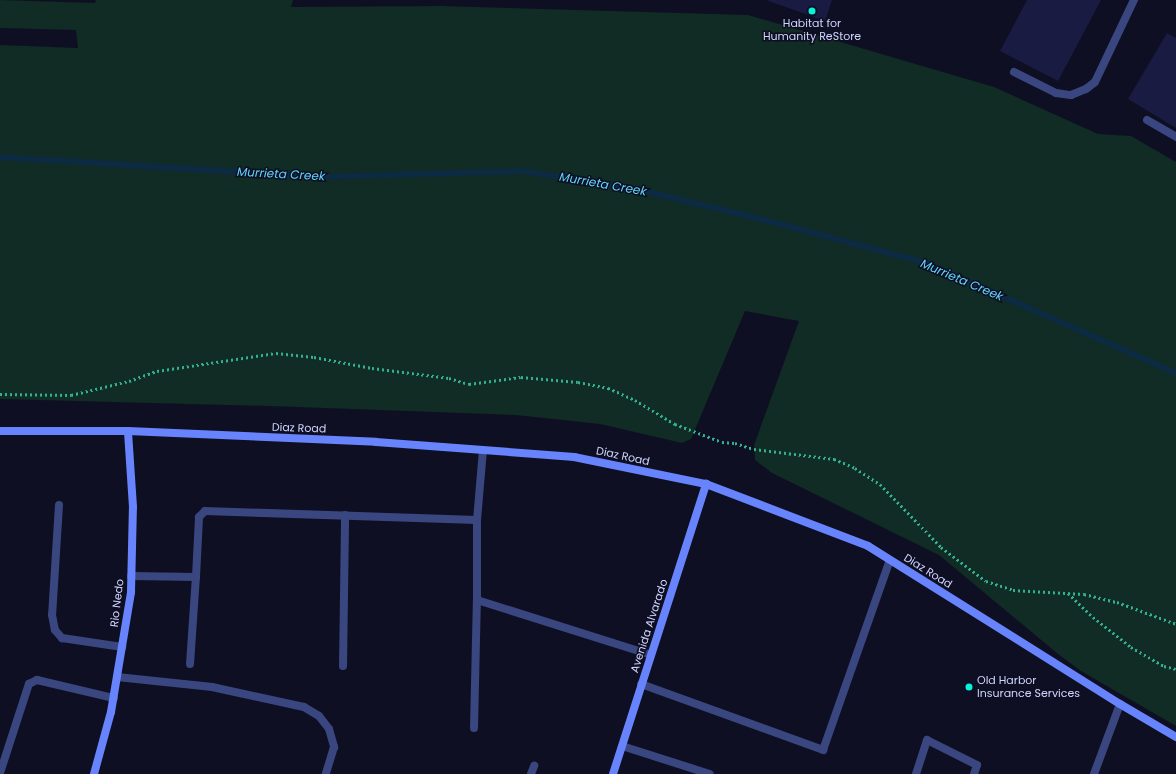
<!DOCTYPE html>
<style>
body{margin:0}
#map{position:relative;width:1176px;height:774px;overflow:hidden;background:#0e0f22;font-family:Poppins,sans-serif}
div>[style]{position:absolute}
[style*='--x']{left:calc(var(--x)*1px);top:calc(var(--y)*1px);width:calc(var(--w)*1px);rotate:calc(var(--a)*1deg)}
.green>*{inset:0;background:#112b25}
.stream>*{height:5.5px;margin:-2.75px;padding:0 2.75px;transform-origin:2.75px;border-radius:2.75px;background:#0c2b42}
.building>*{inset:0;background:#1a1b42}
.path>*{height:2.5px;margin-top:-1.25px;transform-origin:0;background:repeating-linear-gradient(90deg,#31b18e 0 2px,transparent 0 5px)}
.lane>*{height:8px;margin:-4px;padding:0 4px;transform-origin:4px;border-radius:4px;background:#3a4680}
.street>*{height:8px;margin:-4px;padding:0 4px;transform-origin:4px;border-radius:4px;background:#3a4680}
.secondary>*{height:8px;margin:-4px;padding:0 4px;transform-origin:4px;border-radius:4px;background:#6884fc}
.dots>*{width:11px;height:11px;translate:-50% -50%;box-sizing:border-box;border:2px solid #0e0f22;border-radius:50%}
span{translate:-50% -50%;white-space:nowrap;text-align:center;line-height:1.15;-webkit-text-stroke:3px #0e0f22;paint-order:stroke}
.poi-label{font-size:11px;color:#cfd4fe}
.left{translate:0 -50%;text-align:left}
.street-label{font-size:11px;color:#cfd4fe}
.water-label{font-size:12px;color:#60d4fc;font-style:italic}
</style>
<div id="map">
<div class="green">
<div style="clip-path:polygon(0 0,95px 3px,96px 0,293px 0,291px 7px,441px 6px,748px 15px,994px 87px,1098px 134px,1131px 136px,1176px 162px,1176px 726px,1081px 671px,1058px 654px,939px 555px,772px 473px,755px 460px,754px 445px,799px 321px,745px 311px,691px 439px,682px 443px,600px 424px,516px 415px,269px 406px,0 399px,0 45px,78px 48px,76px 30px,0 28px)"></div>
</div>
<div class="stream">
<div style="--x:0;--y:157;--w:320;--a:3.6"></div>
<div style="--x:319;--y:177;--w:204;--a:-1.7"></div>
<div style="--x:523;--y:171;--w:110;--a:8.9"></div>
<div style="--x:632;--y:188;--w:129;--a:13.5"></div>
<div style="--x:757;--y:218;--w:176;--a:14.8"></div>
<div style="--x:927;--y:263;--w:272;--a:23.8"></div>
</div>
<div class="building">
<div style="clip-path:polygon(766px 0,832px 0,825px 21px)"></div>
<div style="clip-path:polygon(1027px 0,1101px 0,1058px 81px,1000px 51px)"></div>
<div style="clip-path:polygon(1167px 33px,1176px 38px,1176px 128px,1128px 99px)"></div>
</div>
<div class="path">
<div style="--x:0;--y:394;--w:71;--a:0.8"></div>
<div style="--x:71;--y:395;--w:60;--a:-13.6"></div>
<div style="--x:129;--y:381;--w:30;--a:-20"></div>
<div style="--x:157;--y:371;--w:120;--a:-8.6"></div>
<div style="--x:276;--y:353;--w:38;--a:6"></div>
<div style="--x:314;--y:357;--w:59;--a:10.7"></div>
<div style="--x:372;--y:368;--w:78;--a:7.4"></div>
<div style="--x:449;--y:378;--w:21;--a:17"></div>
<div style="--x:469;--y:384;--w:52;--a:-7.7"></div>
<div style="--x:521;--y:377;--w:57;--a:5"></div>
<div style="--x:578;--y:382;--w:31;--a:11"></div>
<div style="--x:608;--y:388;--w:30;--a:24"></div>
<div style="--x:635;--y:400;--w:47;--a:31"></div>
<div style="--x:675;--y:424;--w:50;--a:21"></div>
<div style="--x:722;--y:442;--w:13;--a:4"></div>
<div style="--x:735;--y:443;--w:20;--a:18"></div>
<div style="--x:754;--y:449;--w:81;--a:7.1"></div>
<div style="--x:834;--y:459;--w:23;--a:23"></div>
<div style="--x:855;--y:468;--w:30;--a:33"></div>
<div style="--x:880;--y:484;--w:88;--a:45.9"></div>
<div style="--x:941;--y:547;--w:56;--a:37.1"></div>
<div style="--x:986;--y:581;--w:28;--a:18"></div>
<div style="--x:1013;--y:590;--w:71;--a:3.2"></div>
<div style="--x:1084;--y:594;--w:34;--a:14"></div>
<div style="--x:1117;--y:602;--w:63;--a:20.4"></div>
<div style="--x:1068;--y:593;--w:35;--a:44"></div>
<div style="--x:1093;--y:617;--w:48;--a:38.3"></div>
<div style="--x:1131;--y:647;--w:38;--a:30"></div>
<div style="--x:1164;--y:666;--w:12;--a:14"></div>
</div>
<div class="lane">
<div style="--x:1014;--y:72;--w:47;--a:26.6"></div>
<div style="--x:1056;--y:93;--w:15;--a:8"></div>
<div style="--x:1071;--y:95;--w:16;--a:-22"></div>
<div style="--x:1086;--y:89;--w:11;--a:-38"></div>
<div style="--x:1095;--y:82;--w:91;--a:-64.6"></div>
<div style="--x:1147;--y:120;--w:34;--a:30"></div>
<div style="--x:59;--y:505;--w:110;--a:93.6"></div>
<div style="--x:52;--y:615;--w:15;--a:79"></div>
<div style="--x:55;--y:630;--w:11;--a:49"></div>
<div style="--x:62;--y:638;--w:61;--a:8.5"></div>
<div style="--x:477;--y:520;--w:70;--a:-85.1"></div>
<div style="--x:131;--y:576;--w:65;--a:0.9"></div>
<div style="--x:196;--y:577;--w:60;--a:-87.1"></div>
<div style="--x:199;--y:517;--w:8;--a:-45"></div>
<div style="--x:205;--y:511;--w:272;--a:1.9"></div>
<div style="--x:477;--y:520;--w:80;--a:90"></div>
<div style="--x:477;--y:600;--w:182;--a:17.5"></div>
<div style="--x:190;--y:664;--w:87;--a:-86.1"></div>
<div style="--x:343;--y:666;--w:151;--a:-89.2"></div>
<div style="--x:117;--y:677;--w:96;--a:6"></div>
<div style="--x:212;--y:687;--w:94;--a:12.3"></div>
<div style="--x:304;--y:707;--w:17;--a:31"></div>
<div style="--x:319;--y:716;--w:16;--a:52"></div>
<div style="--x:329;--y:729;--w:19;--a:74"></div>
<div style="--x:334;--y:747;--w:28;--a:107"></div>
<div style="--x:641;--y:684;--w:194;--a:19.9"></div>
<div style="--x:823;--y:750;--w:201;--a:-70.6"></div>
<div style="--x:474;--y:728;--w:128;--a:-88.7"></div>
<div style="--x:622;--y:746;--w:92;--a:17.7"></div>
<div style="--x:0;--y:773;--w:94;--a:-72"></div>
<div style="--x:29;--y:684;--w:9;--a:-27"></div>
<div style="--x:37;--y:680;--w:79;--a:13.2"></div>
<div style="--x:531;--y:774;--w:9;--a:-69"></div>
<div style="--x:916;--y:774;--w:36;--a:-72"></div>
<div style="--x:927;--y:740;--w:56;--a:26.6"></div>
<div style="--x:977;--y:765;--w:9;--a:108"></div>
</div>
<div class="street">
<div style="--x:1094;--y:774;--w:75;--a:-69.6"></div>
</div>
<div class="secondary">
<div style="--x:0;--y:431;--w:128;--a:0"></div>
<div style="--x:128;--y:431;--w:248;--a:2.5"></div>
<div style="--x:376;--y:442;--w:199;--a:4.3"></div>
<div style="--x:574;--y:457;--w:135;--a:11.6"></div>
<div style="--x:706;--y:484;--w:173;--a:20.9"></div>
<div style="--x:868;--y:546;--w:297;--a:32.1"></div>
<div style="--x:1120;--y:704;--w:65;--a:30.5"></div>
<div style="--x:94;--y:774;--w:64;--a:-74.7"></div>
<div style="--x:111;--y:712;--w:122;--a:-80.5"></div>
<div style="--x:131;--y:592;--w:85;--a:-88.7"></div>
<div style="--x:133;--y:507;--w:76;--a:-93.8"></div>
<div style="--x:613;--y:774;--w:305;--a:-72.2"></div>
</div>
<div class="dots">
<div style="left:812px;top:11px;background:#05f4da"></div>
<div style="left:969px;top:687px;background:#05f4da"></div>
</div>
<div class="poi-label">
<span style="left:812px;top:30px">Habitat for<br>Humanity ReStore</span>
<span class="left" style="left:977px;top:687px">Old Harbor<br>Insurance Services</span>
</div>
<div class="street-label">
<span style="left:299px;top:428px;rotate:2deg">Diaz Road</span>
<span style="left:623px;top:456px;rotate:12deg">Diaz Road</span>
<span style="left:928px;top:571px;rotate:32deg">Diaz Road</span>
<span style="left:117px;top:603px;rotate:-83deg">Rio Nedo</span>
<span style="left:649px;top:626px;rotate:-72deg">Avenida Alvarado</span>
</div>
<div class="water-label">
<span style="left:281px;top:174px;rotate:3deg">Murrieta Creek</span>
<span style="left:603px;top:184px;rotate:10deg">Murrieta Creek</span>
<span style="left:962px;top:280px;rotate:23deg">Murrieta Creek</span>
</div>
</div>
